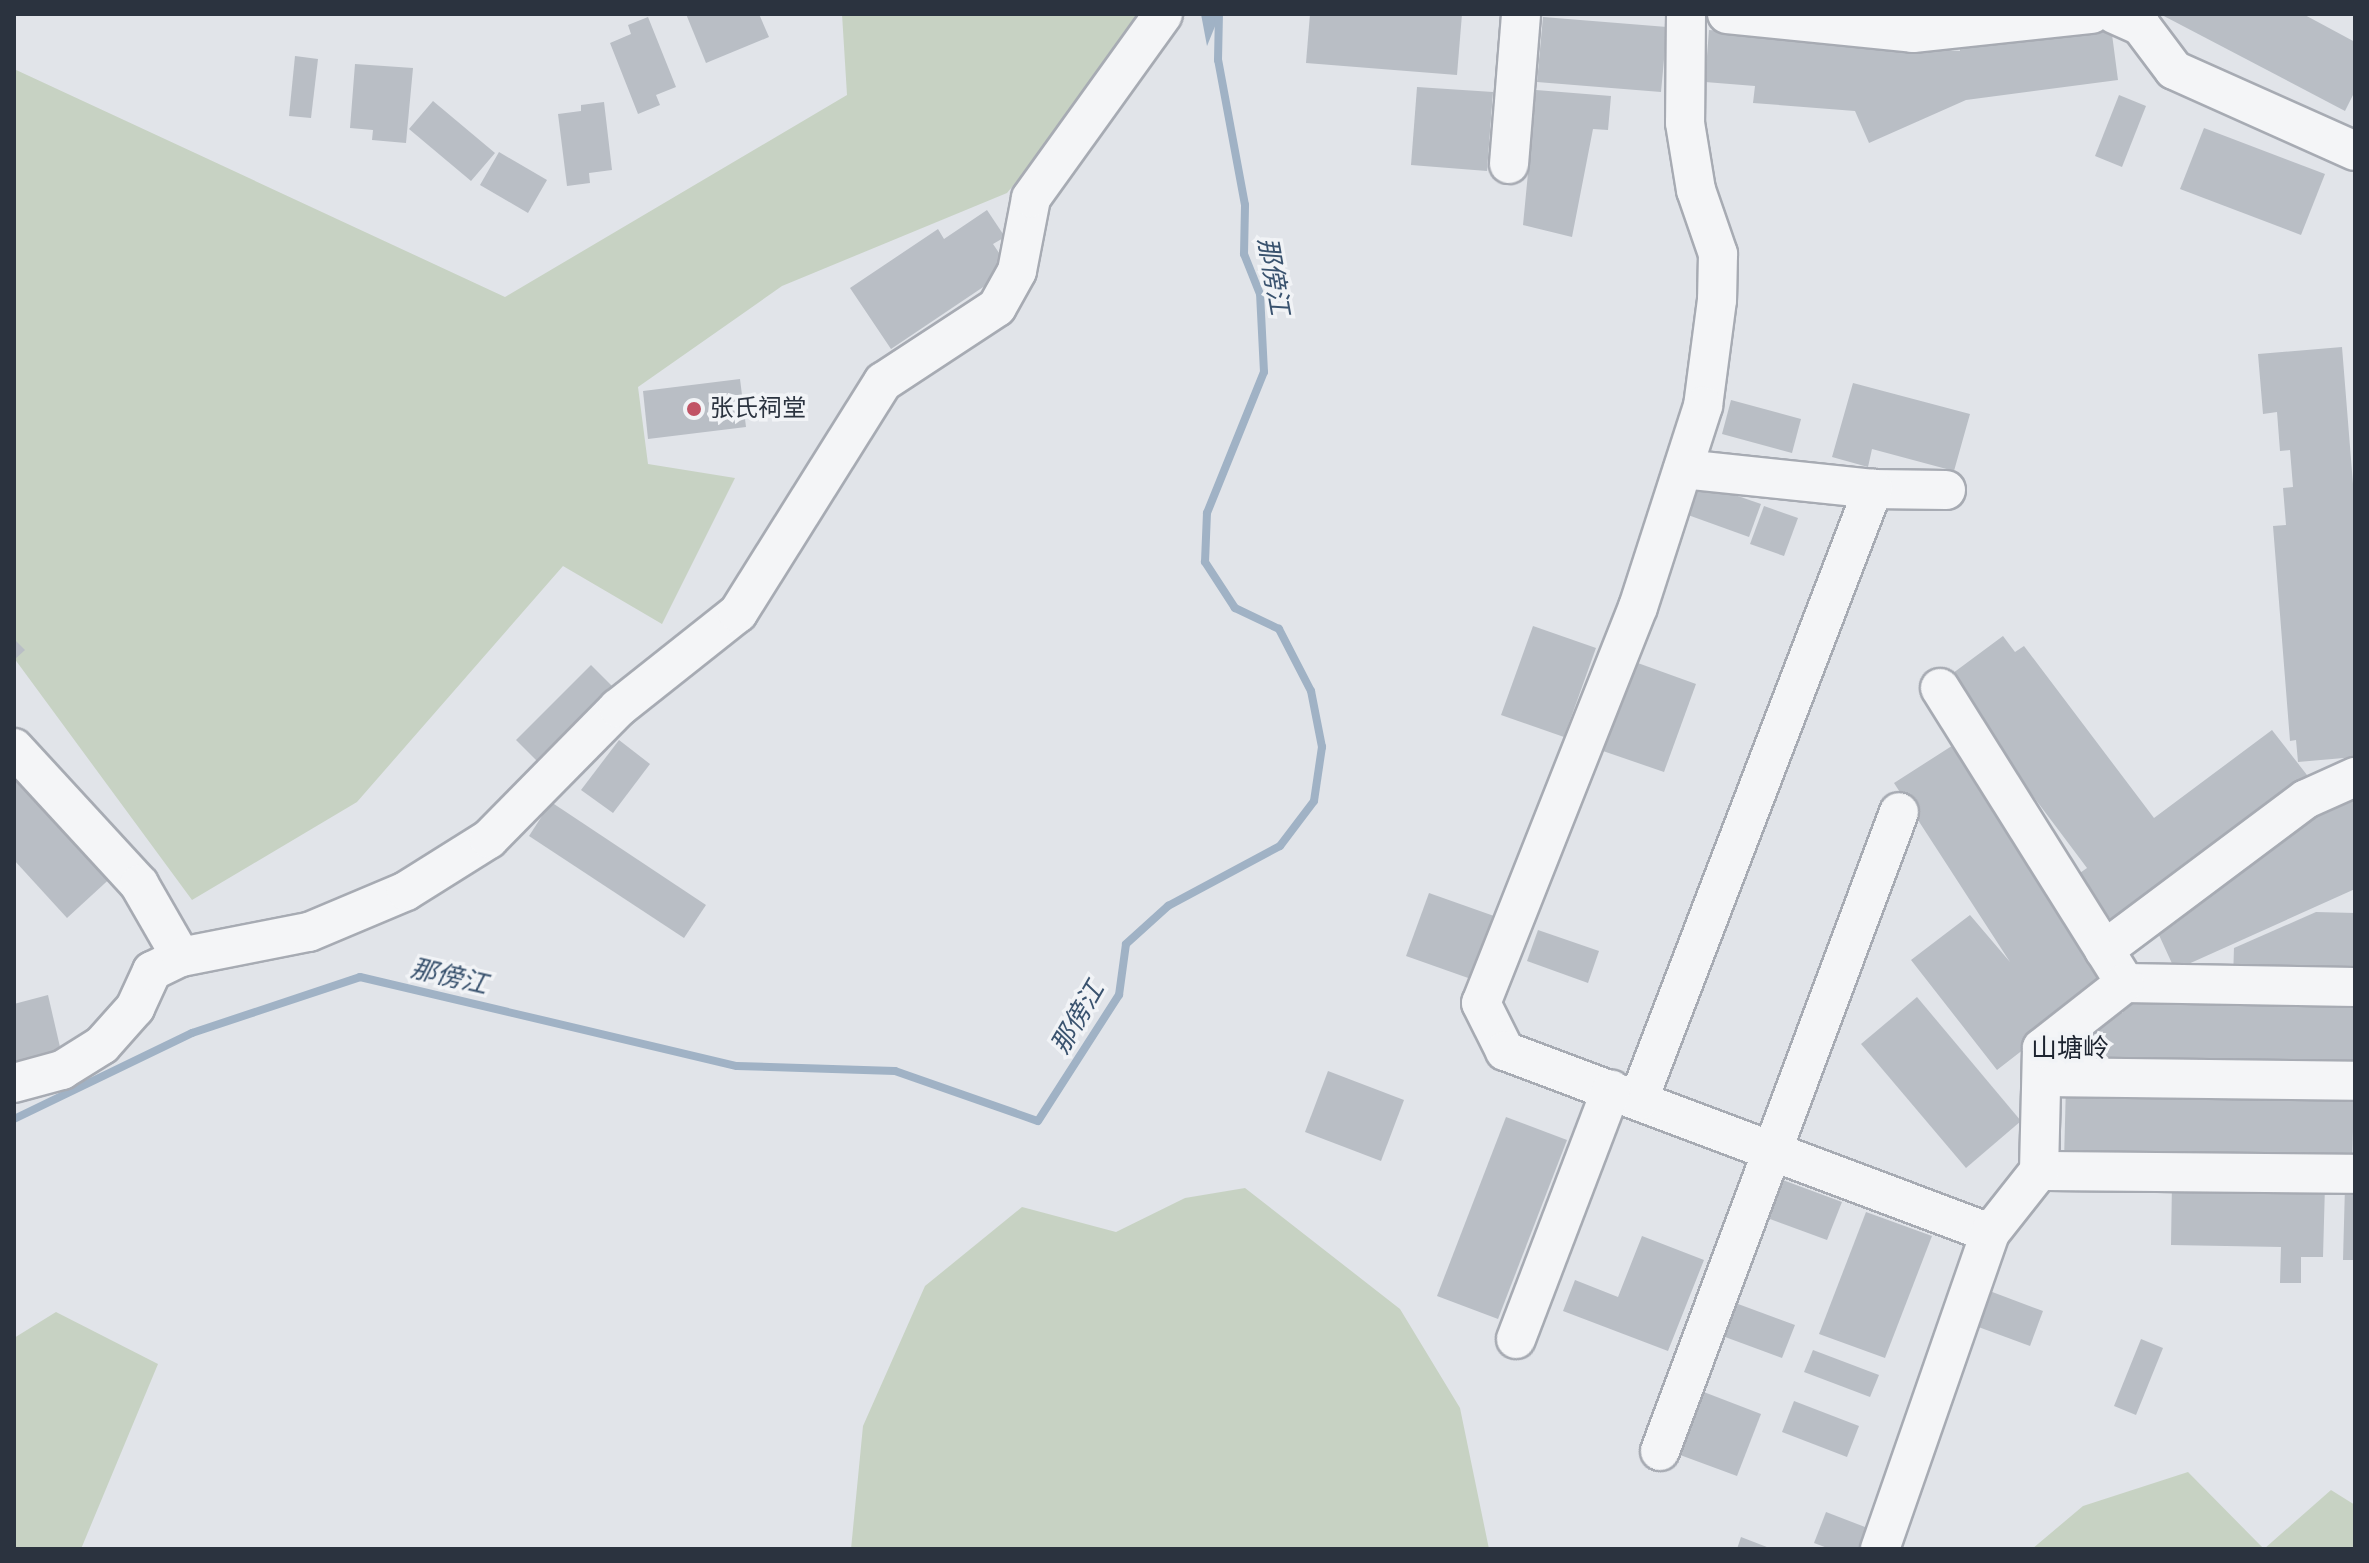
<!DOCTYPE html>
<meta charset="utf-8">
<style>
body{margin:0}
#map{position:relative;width:2369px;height:1563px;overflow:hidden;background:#e1e4e9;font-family:"Nunito Sans","Noto Sans SC",sans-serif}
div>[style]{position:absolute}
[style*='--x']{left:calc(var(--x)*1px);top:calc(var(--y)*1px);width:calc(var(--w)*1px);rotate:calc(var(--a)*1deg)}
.green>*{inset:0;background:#c7d2c3}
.water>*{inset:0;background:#a0b2c5}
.stream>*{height:8px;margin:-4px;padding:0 4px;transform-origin:4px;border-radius:4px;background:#a0b2c5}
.building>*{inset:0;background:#b9bec5}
.roads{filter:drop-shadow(2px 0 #a7abb3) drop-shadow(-2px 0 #a7abb3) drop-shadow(0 2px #a7abb3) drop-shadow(0 -2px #a7abb3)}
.minor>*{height:38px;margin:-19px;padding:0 19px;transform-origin:19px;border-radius:19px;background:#f4f5f7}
.dots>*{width:22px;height:22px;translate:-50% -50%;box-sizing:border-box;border:4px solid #f1f3f6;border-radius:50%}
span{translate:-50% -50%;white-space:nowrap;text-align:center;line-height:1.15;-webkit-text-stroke:7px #f1f3f6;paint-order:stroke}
.poi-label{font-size:24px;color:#2b333f}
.left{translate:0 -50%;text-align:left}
.water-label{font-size:26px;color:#39526e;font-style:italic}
.neighbourhood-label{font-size:26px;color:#1d2430}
.frame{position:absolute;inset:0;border:16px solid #2b333f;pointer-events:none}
</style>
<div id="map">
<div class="green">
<div style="clip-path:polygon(842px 14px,1153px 14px,1007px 193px,782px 286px,638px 387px,648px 464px,735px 478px,662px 624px,563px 566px,357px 802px,192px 900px,14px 658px,14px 69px,505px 297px,847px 95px)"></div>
<div style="clip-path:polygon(1245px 1188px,1400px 1309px,1460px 1408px,1489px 1549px,851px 1549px,863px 1426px,925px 1286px,1022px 1207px,1116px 1232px,1185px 1198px)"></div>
<div style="clip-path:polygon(56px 1312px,158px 1364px,81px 1549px,14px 1549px,14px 1338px)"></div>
<div style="clip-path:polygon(2188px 1472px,2264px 1549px,2331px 1490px,2355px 1505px,2355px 1549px,2032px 1549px,2083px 1506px)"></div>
</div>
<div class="water">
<div style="clip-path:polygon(1201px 14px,1220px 14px,1207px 46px)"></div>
</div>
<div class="stream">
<div style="--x:14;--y:1119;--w:198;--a:-25.8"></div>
<div style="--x:192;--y:1033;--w:177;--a:-18.4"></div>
<div style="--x:360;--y:977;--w:387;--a:13.3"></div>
<div style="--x:737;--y:1066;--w:158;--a:1.8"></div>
<div style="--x:895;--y:1071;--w:151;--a:19.3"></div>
<div style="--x:1038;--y:1121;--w:150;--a:-57.3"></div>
<div style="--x:1119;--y:995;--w:51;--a:-82.2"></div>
<div style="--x:1126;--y:944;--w:57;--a:-42.1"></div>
<div style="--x:1168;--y:906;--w:127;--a:-28.2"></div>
<div style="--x:1280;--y:846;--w:56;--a:-52.9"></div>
<div style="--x:1314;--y:801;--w:55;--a:-81.6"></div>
<div style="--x:1322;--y:747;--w:57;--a:-101.1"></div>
<div style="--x:1311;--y:691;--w:70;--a:-117.3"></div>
<div style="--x:1279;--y:629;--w:49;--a:-154.5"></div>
<div style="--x:1235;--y:608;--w:55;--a:-123.1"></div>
<div style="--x:1205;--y:562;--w:49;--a:-87.7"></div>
<div style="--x:1207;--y:513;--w:152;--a:-68"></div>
<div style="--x:1264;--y:372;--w:78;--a:-92.9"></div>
<div style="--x:1260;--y:294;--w:43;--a:-111.8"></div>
<div style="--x:1244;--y:254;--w:49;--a:-88.8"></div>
<div style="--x:1245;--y:205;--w:147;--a:-100.5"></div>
<div style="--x:1218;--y:60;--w:46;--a:-88.8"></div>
</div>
<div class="building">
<div style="clip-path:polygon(686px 14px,759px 14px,769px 37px,706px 63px)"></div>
<div style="clip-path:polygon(1310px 14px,1462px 14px,1457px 75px,1306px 63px)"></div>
<div style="clip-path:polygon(2160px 14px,2303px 14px,2355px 42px,2355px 91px,2345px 111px)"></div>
<div style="clip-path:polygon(648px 17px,676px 87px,656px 95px,660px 105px,638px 114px,610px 43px,631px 34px,628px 25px)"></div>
<div style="clip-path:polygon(1543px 17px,1667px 27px,1661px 92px,1537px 82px)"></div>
<div style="clip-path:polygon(2110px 19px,2118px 80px,1966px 100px,1869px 143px,1855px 111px,1753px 103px,1755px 86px,1705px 82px,1709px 30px,1960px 51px,1958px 40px)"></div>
<div style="clip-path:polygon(295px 56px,318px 59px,311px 118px,289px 116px)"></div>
<div style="clip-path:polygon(355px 64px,413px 68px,406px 143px,372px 140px,373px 130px,350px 128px)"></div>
<div style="clip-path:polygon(1417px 87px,1493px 92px,1487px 171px,1411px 165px)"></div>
<div style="clip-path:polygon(1536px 90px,1611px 96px,1608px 130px,1593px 129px,1572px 237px,1523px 225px)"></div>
<div style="clip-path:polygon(2119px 95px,2146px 106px,2122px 167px,2095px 156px)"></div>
<div style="clip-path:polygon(433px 101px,495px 153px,471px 181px,409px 129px)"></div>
<div style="clip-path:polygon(604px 102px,612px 170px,589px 173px,590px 183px,567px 186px,558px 114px,581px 111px,581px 105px)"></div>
<div style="clip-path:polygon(2204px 128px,2325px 174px,2301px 235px,2180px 189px)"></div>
<div style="clip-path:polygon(499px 152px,547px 180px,528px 213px,480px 185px)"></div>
<div style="clip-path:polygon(987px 210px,1005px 237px,993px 244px,1010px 269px,891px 349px,850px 288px,938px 229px,944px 239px)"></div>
<div style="clip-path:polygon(2342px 347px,2355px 509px,2355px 757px,2298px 762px,2296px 740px,2290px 741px,2273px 526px,2286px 525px,2283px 488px,2293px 487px,2290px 450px,2280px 451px,2277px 412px,2263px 414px,2258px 354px)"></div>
<div style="clip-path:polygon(740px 379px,746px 427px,648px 439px,643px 391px)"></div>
<div style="clip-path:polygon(1853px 383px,1970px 414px,1954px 471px,1872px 449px,1868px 467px,1832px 457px)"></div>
<div style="clip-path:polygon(1731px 400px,1801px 419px,1792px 453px,1722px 434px)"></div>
<div style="clip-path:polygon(1700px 483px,1761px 504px,1749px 537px,1688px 515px)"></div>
<div style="clip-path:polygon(1764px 506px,1798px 518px,1784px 556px,1750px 544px)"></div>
<div style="clip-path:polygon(1533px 626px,1596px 648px,1564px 737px,1501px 715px)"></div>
<div style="clip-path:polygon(2003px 636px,2015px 652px,2024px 646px,2154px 818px,2272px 730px,2314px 784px,2119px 930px,2077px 875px,2087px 868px,1945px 679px)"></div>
<div style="clip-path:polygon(14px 639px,25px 650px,14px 660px)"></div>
<div style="clip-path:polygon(1635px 662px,1696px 684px,1664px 772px,1603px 751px)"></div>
<div style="clip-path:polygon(591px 665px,619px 693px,543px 767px,516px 740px)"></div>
<div style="clip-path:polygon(619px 740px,650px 764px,613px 813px,581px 790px)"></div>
<div style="clip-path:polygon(1958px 742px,2112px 981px,1997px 1070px,1911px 960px,1970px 915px,2010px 962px,1894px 783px)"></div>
<div style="clip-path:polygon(14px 768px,116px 873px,67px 918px,14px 860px)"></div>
<div style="clip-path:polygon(2355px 798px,2355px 889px,2175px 970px,2153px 922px,2315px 801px,2320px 814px)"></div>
<div style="clip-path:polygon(551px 802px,706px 905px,684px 938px,529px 836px)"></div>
<div style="clip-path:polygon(1429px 893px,1494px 916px,1471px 979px,1406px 956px)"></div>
<div style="clip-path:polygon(2316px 912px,2355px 913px,2355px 980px,2233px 979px,2234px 948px)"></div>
<div style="clip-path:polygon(1538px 930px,1599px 951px,1588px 983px,1527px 961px)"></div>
<div style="clip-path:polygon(2124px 993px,2355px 998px,2355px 1074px,2094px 1069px,2096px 1012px,2123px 1013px)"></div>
<div style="clip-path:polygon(48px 995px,63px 1060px,14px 1072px,14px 1004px)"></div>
<div style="clip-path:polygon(1917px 997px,2021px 1121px,1966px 1168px,1861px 1044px)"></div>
<div style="clip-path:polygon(1328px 1071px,1404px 1100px,1381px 1161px,1305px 1132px)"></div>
<div style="clip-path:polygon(2066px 1084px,2354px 1090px,2352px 1167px,2064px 1161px)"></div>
<div style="clip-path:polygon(1506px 1117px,1567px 1140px,1498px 1319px,1437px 1296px)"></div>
<div style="clip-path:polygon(1777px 1178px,1842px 1202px,1827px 1240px,1762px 1216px)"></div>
<div style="clip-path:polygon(2172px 1182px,2325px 1185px,2323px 1257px,2301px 1257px,2301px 1283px,2280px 1283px,2281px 1247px,2171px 1245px)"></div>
<div style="clip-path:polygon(2345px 1186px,2355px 1186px,2355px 1260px,2343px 1260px)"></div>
<div style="clip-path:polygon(1866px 1212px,1932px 1236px,1885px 1358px,1819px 1334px)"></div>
<div style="clip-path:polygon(1642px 1236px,1704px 1260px,1668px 1351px,1563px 1311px,1575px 1280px,1618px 1297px)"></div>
<div style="clip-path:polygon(1987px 1290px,2043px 1311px,2030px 1346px,1973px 1325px)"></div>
<div style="clip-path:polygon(1730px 1301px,1795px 1325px,1782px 1358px,1717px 1334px)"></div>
<div style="clip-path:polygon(2141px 1339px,2163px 1348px,2136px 1415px,2114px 1406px)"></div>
<div style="clip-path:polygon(1813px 1350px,1879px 1375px,1870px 1397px,1804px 1372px)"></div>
<div style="clip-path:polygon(1696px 1389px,1761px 1414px,1737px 1476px,1672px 1452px)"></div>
<div style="clip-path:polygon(1794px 1401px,1859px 1426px,1847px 1457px,1782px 1432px)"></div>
<div style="clip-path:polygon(1826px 1512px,1878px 1532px,1872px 1549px,1830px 1549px,1814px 1543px)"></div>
<div style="clip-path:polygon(1741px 1537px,1772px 1549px,1737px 1549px)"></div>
</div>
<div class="roads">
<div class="minor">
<div style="--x:1686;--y:14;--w:109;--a:90.5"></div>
<div style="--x:1685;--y:123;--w:68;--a:80.7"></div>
<div style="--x:1696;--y:190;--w:68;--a:71"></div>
<div style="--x:1718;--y:254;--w:46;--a:91.2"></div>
<div style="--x:1717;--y:300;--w:107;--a:97.5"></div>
<div style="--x:1703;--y:406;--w:211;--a:107.9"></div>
<div style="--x:1638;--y:607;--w:426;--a:111.6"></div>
<div style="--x:1481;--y:1003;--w:54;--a:63.4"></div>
<div style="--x:1505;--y:1051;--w:518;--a:20.57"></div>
<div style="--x:1727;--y:14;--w:187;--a:5.8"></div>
<div style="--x:1913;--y:33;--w:180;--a:-6.1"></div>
<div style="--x:2114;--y:14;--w:30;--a:24"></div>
<div style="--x:2141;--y:26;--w:55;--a:53.1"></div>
<div style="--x:2174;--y:70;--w:198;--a:24.1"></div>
<div style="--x:1509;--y:164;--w:150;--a:-85.4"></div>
<div style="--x:1683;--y:469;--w:191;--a:6"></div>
<div style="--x:1873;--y:489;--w:73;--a:0.8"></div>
<div style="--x:1940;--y:688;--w:348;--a:57.9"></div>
<div style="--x:2125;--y:983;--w:230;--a:1"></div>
<div style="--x:14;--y:748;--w:185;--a:47.4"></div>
<div style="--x:139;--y:884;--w:84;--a:60.1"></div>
<div style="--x:2104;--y:950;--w:252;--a:-36.8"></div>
<div style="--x:2306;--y:799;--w:54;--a:-24.2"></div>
<div style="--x:2042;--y:1077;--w:313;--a:0.7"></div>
<div style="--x:14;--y:1083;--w:50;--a:-15.2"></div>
<div style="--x:62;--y:1070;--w:47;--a:-32"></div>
<div style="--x:102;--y:1045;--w:50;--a:-48.3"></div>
<div style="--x:135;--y:1008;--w:41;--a:-65.3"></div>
<div style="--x:152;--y:971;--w:32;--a:-26"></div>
<div style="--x:181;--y:957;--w:130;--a:-11.1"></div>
<div style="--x:309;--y:932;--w:105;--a:-22.9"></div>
<div style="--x:406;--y:891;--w:98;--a:-32.1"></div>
<div style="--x:489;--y:839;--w:184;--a:-45.4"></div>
<div style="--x:618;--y:708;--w:153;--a:-38.4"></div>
<div style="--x:738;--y:613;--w:273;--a:-57.9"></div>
<div style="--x:883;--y:382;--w:136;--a:-33.3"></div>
<div style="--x:997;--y:307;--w:41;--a:-60.9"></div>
<div style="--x:1017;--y:271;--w:74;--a:-79.1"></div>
<div style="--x:1031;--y:198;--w:226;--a:-54.3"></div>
<div style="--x:1638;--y:1101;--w:656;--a:-68.99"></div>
<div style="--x:2039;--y:1171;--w:316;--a:0.5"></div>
<div style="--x:1516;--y:1339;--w:267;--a:-69.1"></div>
<div style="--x:1660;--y:1451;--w:682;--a:-69.49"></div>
<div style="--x:1880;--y:1549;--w:335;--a:-70.8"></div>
<div style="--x:1990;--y:1233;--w:79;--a:-51.7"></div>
<div style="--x:2039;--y:1171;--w:123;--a:-88.6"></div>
<div style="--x:2042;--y:1048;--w:105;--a:-38.1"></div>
</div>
</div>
<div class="dots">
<div style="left:694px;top:409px;background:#c15365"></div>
</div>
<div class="poi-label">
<span class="left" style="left:710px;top:409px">张氏祠堂</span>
</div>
<div class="water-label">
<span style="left:1273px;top:276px;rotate:80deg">那傍江</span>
<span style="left:449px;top:977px;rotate:13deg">那傍江</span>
<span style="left:1078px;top:1018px;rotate:-60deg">那傍江</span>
</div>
<div class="neighbourhood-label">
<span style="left:2070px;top:1049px">山塘岭</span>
</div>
<div class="frame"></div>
</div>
